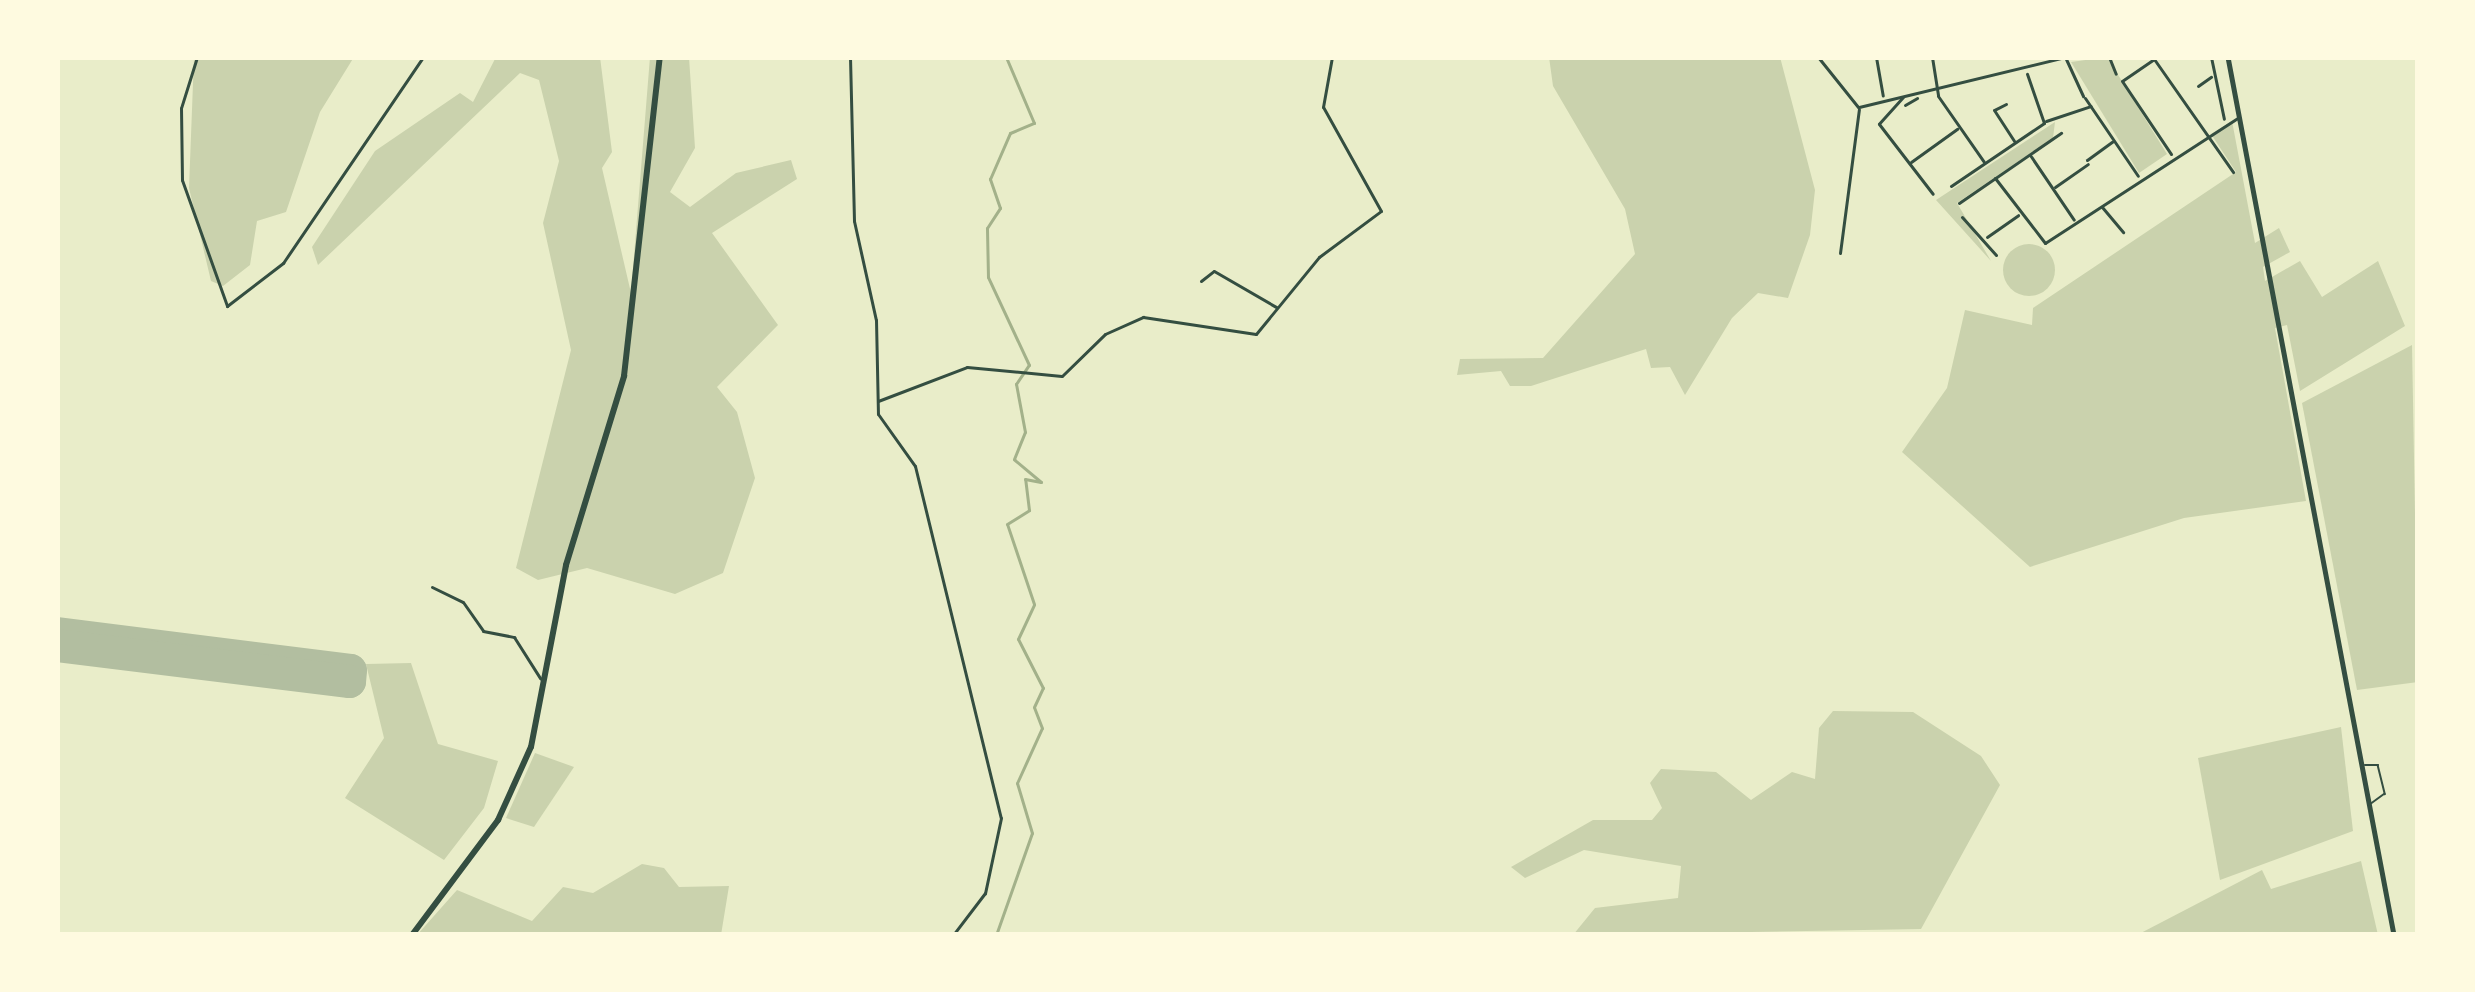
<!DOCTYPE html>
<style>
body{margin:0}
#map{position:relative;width:2475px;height:992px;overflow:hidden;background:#e9edc9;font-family:"Varela Round",sans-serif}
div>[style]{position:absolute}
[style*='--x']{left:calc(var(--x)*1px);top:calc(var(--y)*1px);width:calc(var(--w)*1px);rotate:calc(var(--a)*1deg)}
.green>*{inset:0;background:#cad2ad}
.round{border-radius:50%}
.stream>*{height:3px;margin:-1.5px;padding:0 1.5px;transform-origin:1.5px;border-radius:1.5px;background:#a3b18a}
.runway>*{height:33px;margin:-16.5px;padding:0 16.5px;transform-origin:16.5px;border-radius:16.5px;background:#b2bea0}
.service>*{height:1.5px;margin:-0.75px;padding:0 0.75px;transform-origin:0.75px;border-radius:0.75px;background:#344e41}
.minor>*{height:3px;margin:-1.5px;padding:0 1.5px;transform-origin:1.5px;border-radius:1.5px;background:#344e41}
.tertiary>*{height:4.5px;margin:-2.25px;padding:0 2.25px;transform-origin:2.25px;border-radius:2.25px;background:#344e41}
.trunk>*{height:6px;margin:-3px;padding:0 3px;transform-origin:3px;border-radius:3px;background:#344e41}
span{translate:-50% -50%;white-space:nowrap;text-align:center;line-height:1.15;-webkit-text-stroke:12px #fefae0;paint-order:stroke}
.frame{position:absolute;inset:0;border:60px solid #fefae0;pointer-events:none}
</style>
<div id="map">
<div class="green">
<div style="clip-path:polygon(194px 57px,354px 57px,320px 112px,286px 212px,257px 221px,250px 265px,223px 286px,211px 281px,189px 188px)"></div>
<div style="clip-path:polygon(496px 57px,600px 57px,612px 152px,602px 168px,631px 293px,650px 57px,689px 57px,695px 148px,670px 192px,690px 207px,736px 173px,791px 160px,797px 179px,712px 233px,778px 325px,717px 387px,737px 412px,755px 478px,723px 573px,675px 594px,587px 568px,538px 580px,516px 568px,571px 350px,543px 223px,559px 161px,539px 80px,520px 73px,318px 265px,312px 247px,375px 151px,460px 93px,473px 102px)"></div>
<div style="clip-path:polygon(1549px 57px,1780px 57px,1815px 190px,1810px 235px,1788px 298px,1758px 293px,1732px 318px,1685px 395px,1670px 367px,1651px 368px,1646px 349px,1531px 386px,1510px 386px,1501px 371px,1457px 375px,1460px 359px,1543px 358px,1635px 254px,1625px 209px,1553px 86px)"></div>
<div style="clip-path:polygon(2107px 57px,2167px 154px,2139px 173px,2071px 62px)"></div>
<div style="clip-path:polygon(2232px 121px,2255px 243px,2279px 228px,2290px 252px,2263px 267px,2265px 281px,2300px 261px,2322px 297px,2378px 261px,2405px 326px,2300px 391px,2287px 325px,2275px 328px,2306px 501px,2184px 518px,2030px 567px,1902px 452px,1947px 388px,1965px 310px,2032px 325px,2033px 308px,2236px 172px,2211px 134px)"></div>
<div style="clip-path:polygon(2055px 122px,2053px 138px,1957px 203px,1991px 261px,1936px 200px)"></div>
<div class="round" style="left:2003px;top:244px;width:52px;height:52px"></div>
<div style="clip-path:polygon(2412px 345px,2418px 682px,2357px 690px,2302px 403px)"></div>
<div style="clip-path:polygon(411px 663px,438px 744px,498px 761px,484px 808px,444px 860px,345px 798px,384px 738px,366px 664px)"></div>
<div style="clip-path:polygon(1833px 711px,1913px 712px,1981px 756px,2000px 785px,1921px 929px,1573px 935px,1595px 908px,1678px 898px,1681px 866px,1584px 850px,1525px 878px,1511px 867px,1593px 820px,1652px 820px,1662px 808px,1650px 783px,1661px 769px,1716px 772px,1751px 800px,1792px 772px,1815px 779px,1819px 728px)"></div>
<div style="clip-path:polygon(2341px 727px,2353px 831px,2220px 880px,2198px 758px)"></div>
<div style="clip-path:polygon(535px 753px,574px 767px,534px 827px,506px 818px)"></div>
<div style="clip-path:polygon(2361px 861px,2378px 935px,2137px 935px,2262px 870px,2271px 889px)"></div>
<div style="clip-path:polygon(642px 864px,664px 868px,679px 887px,729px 886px,721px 935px,417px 935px,457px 890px,532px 921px,563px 887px,593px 893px)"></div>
</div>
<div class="stream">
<div style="--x:996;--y:935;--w:108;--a:-70.6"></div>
<div style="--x:1032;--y:833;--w:52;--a:-106.7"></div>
<div style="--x:1017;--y:783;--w:60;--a:-65.6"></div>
<div style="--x:1042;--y:728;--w:22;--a:-111"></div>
<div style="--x:1034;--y:707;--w:21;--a:-65"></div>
<div style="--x:1043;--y:688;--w:55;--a:-117"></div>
<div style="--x:1018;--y:639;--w:38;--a:-65"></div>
<div style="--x:1034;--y:604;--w:84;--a:-108.6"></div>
<div style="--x:1007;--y:524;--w:26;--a:-32"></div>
<div style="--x:1029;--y:510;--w:31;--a:-97"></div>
<div style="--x:1025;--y:479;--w:16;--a:11"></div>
<div style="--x:1041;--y:482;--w:35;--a:-140"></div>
<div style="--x:1014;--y:459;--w:29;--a:-68"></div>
<div style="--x:1025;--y:432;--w:49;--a:-100.6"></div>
<div style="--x:1016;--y:384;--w:23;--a:-56"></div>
<div style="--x:1029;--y:365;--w:97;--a:-115"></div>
<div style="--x:988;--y:277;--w:49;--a:-91.2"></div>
<div style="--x:987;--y:228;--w:24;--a:-57"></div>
<div style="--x:1000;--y:208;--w:31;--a:-109"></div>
<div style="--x:990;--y:179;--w:50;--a:-66.5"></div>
<div style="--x:1010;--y:133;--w:26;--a:-23"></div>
<div style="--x:1034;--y:123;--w:72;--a:-113"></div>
</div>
<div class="runway">
<div style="--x:57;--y:633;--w:295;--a:7.2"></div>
<div style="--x:350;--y:670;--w:11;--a:95"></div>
<div style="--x:349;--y:681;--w:294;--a:-173"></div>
</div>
<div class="service">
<div style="--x:2365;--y:765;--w:13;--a:0"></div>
<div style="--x:2378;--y:765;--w:30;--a:76"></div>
<div style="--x:2385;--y:794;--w:19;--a:144"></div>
</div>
<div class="minor">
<div style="--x:197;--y:57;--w:53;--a:107.4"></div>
<div style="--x:181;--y:108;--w:72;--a:89.2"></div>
<div style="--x:182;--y:180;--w:134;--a:70.3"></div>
<div style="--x:227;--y:306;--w:71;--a:-37.5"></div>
<div style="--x:283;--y:263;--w:249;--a:-55.8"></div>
<div style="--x:850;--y:57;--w:164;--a:88.6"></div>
<div style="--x:854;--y:221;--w:101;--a:77.5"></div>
<div style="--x:876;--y:320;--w:94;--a:88.8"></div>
<div style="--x:878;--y:414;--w:64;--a:54.6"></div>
<div style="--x:915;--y:466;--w:362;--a:76.3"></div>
<div style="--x:1001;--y:818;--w:77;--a:102"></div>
<div style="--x:985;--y:893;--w:53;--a:127.3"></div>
<div style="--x:1818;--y:57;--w:64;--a:51.3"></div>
<div style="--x:1876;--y:57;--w:39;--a:80"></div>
<div style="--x:1932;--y:57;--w:39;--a:81"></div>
<div style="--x:1938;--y:96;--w:80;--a:55.1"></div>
<div style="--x:2109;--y:57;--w:18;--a:68"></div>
<div style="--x:2157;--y:57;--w:42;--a:145.6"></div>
<div style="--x:2122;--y:81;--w:88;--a:56.1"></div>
<div style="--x:2211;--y:57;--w:63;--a:78.2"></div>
<div style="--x:2066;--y:59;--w:41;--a:65.3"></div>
<div style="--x:2154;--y:59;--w:138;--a:55"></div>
<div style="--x:2198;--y:86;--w:16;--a:-35"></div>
<div style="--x:1903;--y:97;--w:36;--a:132"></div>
<div style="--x:1879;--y:124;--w:88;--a:52.4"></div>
<div style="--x:2085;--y:98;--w:94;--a:55.8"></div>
<div style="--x:2006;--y:104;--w:13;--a:153"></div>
<div style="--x:1994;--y:110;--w:37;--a:57"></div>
<div style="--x:1905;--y:105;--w:14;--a:-30"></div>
<div style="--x:1859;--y:107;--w:213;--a:-13.6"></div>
<div style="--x:2046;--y:121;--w:47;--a:-18.4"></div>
<div style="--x:2030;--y:155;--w:78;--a:55.9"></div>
<div style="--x:2087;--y:160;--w:31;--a:-36"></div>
<div style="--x:1911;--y:162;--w:57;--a:-35.7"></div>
<div style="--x:1995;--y:178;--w:82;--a:52.4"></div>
<div style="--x:2045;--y:243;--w:231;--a:-33"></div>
<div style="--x:1951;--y:186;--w:112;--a:-34.1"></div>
<div style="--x:2044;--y:123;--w:52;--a:-109.1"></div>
<div style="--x:2055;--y:187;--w:40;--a:-34.9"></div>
<div style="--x:1959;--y:203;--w:124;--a:-34.5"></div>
<div style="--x:2102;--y:207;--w:33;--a:50"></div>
<div style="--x:1962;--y:217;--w:51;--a:48.2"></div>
<div style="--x:1987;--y:237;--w:38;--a:-35"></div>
<div style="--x:1840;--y:253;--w:145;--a:-82.5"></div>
<div style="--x:1201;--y:281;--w:16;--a:-38"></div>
<div style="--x:1214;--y:271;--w:72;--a:30.1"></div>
<div style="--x:878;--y:401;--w:95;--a:-20.9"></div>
<div style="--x:967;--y:367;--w:95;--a:5.4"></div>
<div style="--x:1062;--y:376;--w:60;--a:-44.3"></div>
<div style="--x:1105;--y:334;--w:42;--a:-24.1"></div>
<div style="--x:1143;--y:317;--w:114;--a:8.6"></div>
<div style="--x:1256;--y:334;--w:99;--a:-50.7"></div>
<div style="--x:1319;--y:257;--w:77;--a:-36.6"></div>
<div style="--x:1381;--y:211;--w:119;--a:-119.1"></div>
<div style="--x:1323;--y:107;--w:51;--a:-79.8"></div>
<div style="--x:432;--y:587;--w:34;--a:26"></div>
<div style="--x:463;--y:602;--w:35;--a:55"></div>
<div style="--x:483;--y:631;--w:32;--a:11"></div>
<div style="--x:514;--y:637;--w:49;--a:57.6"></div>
</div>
<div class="tertiary">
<div style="--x:2228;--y:57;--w:894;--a:79.29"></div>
</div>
<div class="trunk">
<div style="--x:412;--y:935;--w:144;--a:-53.2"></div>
<div style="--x:498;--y:820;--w:80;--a:-65.7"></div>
<div style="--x:531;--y:747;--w:185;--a:-79.1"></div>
<div style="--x:566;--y:565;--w:198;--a:-72.9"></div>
<div style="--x:624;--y:376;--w:321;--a:-83.6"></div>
</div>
<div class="frame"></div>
</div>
